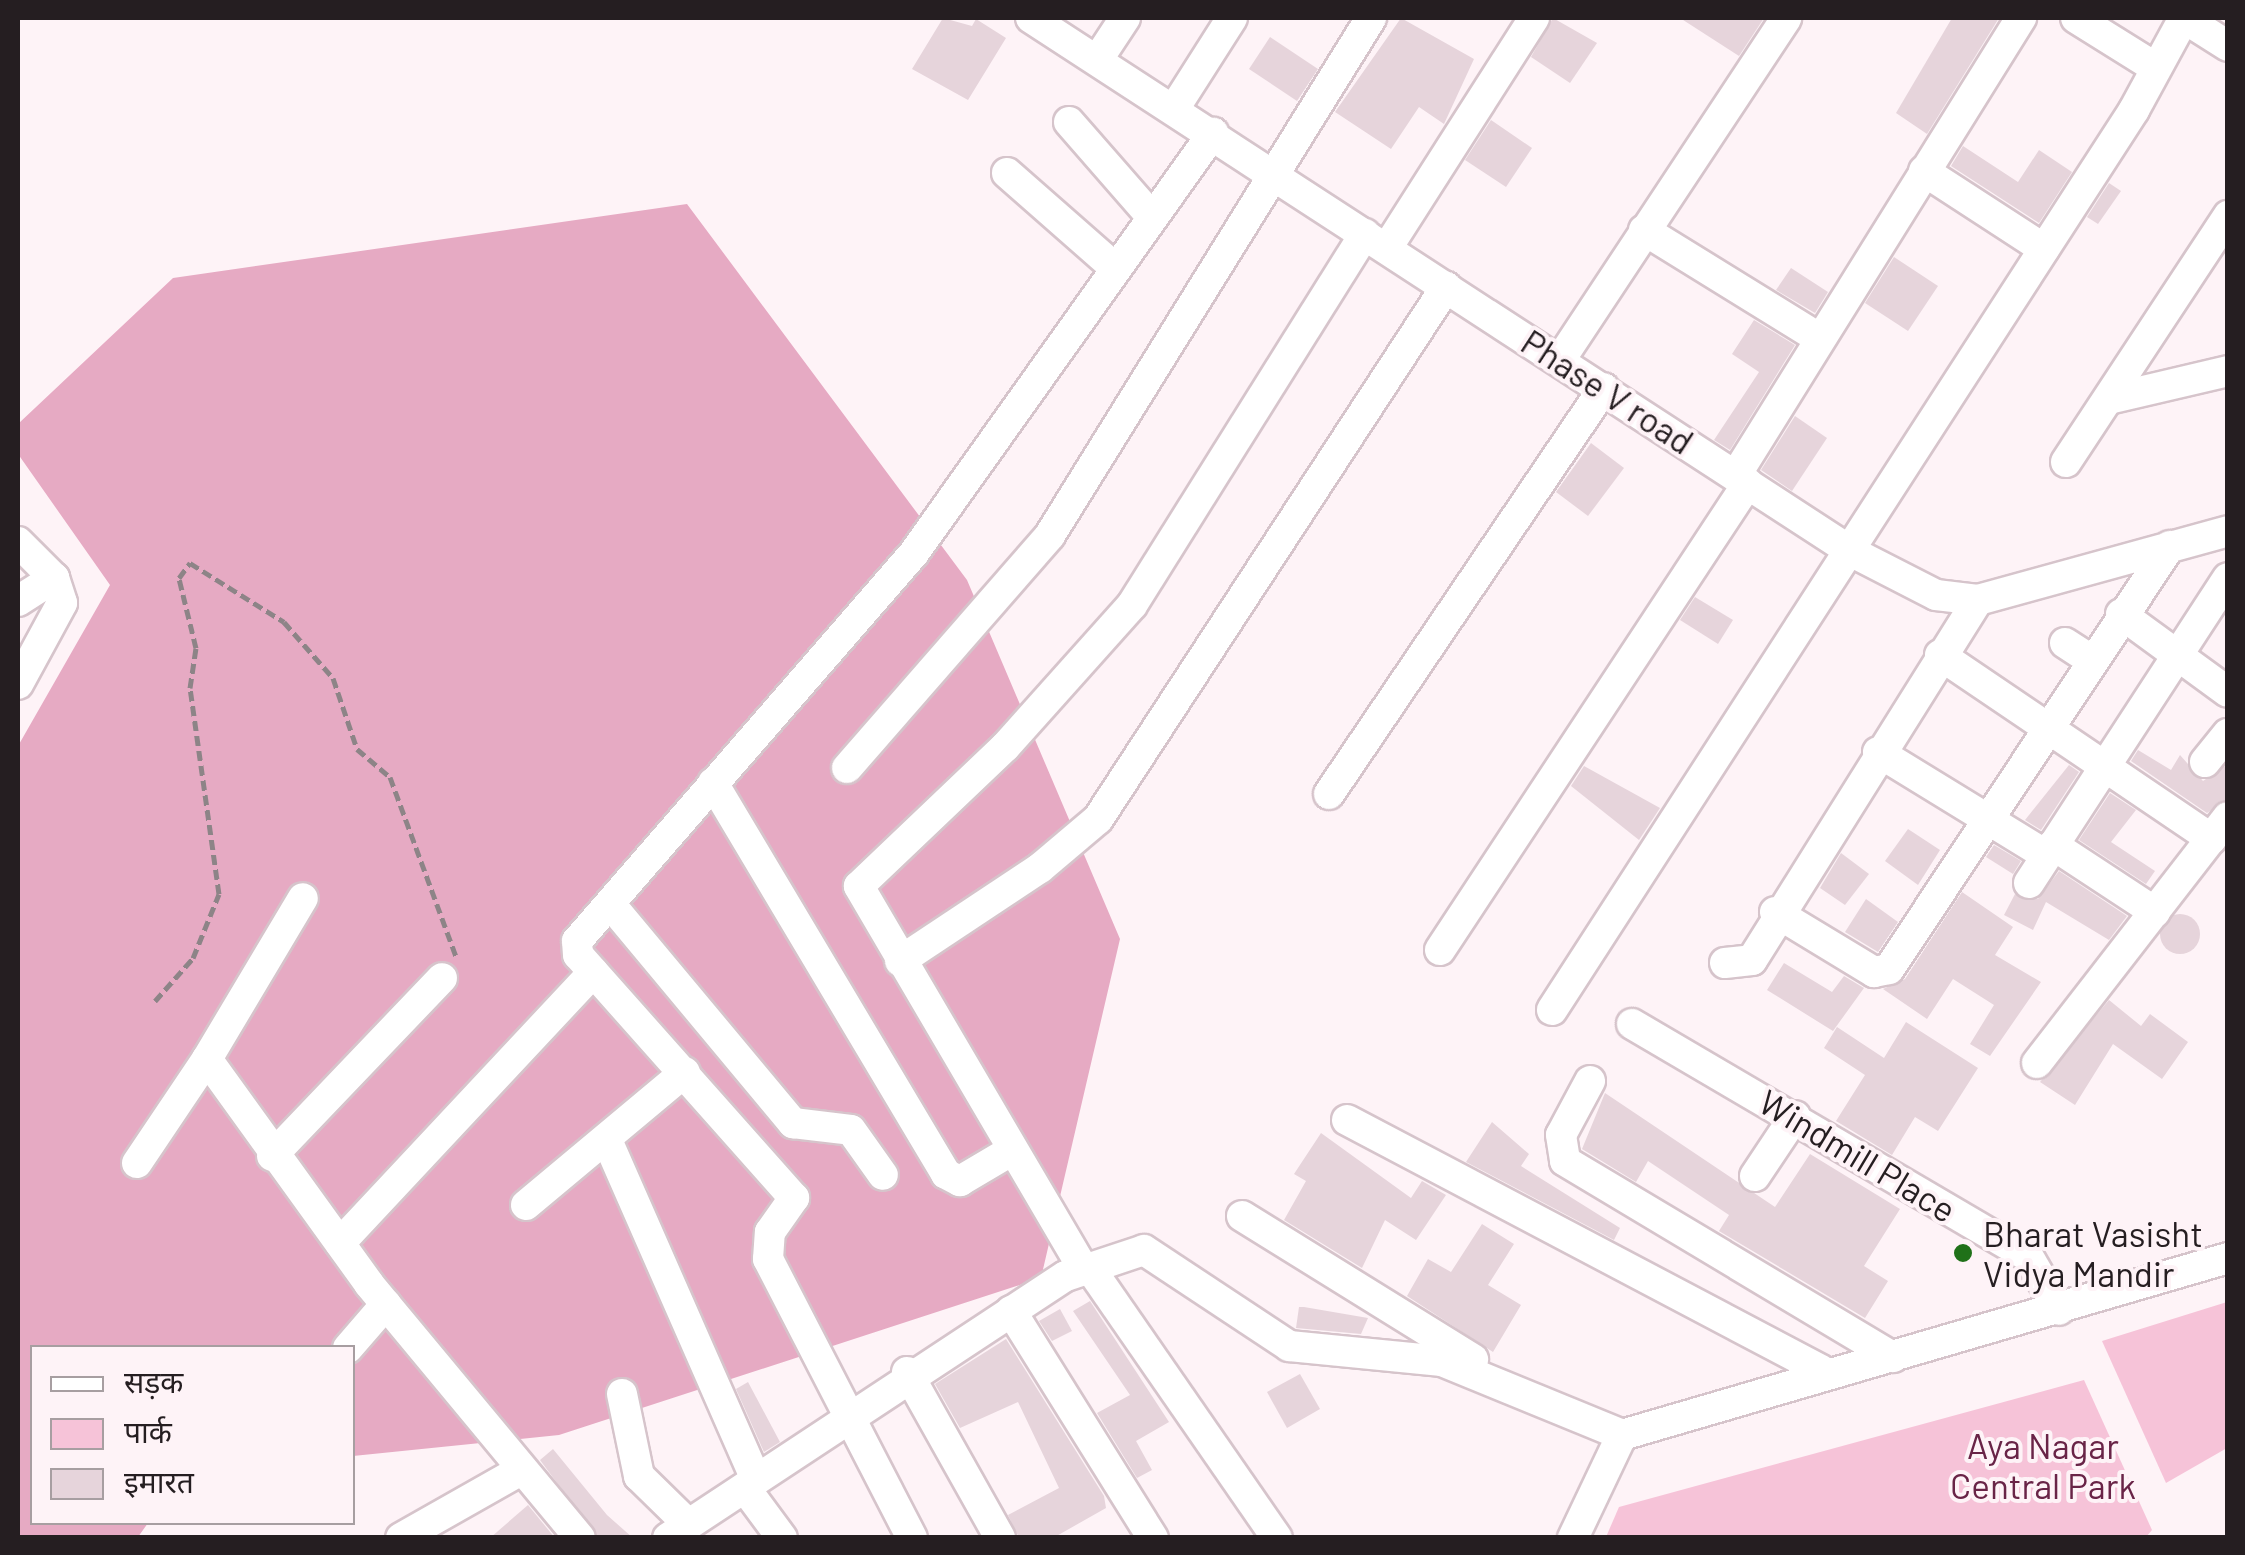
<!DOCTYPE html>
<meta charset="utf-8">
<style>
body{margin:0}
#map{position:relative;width:2245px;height:1555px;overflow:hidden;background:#fef3f7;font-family:Barlow,"Noto Sans Devanagari",sans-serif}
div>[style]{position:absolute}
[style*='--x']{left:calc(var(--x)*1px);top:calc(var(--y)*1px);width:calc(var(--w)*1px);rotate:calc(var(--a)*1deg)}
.green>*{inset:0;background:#f6c3d8}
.forest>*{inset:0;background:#e6aac3}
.building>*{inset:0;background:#e6d4db}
.round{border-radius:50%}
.path>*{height:5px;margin-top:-2.5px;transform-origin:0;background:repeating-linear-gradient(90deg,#8d8487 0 10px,transparent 0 15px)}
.roads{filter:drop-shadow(2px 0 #d6c4cb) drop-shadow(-2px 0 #d6c4cb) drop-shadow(0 2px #d6c4cb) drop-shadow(0 -2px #d6c4cb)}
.minor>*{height:30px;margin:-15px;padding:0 15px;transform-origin:15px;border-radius:15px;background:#fff}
.dots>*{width:28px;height:28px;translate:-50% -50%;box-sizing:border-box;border:5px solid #fef3f7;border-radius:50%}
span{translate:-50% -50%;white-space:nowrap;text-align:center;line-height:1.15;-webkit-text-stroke:8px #fef3f7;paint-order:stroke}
.street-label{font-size:35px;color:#251e21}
.poi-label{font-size:35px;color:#251e21}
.left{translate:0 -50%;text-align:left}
.park-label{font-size:35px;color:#692447}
.frame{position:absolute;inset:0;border:20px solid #251e21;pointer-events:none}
.legend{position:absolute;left:30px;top:1345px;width:325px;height:180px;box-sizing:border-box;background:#fef3f7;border:2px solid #a79ea1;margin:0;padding:12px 18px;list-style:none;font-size:30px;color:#251e21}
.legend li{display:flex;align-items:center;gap:20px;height:50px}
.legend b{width:50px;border:2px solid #a79ea1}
</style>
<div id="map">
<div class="green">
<div style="clip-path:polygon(2227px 1302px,2227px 1448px,2166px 1483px,2102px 1341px)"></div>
<div style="clip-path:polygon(2084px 1380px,2152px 1530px,2146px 1537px,1606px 1537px,1619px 1507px)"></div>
</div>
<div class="forest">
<div style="clip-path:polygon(687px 204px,967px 580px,1120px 939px,1041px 1278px,559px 1435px,353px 1456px,352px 1348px,32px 1348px,32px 1522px,148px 1523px,138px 1537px,18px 1538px,18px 746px,110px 585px,18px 454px,18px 424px,173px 278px)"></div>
</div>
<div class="building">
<div style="clip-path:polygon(943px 18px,972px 26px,976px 19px,1006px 38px,968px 100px,912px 69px)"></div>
<div style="clip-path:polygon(1401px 18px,1474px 59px,1444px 124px,1419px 107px,1391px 149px,1335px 112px)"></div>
<div style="clip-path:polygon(1553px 18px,1597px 43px,1570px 83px,1531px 57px)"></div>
<div style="clip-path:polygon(1680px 18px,1764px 18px,1739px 56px)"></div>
<div style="clip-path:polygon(1952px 18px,1999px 18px,1927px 134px,1896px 113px)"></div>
<div style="clip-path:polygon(1270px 37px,1318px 69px,1297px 101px,1249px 69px)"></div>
<div style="clip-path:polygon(1491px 120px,1532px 148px,1506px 187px,1465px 160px)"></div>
<div style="clip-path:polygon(1963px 146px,2018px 182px,2039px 150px,2072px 172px,2039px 223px,1951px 166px)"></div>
<div style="clip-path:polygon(2109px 183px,2121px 191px,2098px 224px,2087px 217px)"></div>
<div style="clip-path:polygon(1894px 257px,1938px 286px,1908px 331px,1865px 303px)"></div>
<div style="clip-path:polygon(1791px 268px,1828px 292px,1815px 313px,1776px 290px)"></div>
<div style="clip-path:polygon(1754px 320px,1795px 345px,1730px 450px,1714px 440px,1759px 372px,1732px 354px)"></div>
<div style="clip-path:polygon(1795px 416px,1827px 438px,1792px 491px,1761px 470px)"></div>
<div style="clip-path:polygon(1591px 443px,1624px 468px,1588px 516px,1556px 492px)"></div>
<div style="clip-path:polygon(1695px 597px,1733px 620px,1718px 644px,1680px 620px)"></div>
<div style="clip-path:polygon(2138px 750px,2171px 770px,2180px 755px,2203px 781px,2228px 764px,2228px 799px,2207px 813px,2131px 761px)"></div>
<div style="clip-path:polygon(2069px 765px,2079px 772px,2041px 830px,2025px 820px)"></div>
<div style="clip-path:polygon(1584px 766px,1660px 808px,1639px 840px,1571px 786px)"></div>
<div style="clip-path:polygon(2110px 793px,2136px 810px,2111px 842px,2155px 871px,2146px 884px,2079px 840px)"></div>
<div style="clip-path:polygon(1908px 829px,1940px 850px,1918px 885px,1885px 861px)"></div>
<div style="clip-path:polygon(1994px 845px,2021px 861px,2013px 874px,1986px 857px)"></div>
<div style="clip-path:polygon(1841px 853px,1869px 874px,1845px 905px,1820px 888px)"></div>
<div style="clip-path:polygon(2059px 871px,2127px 916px,2109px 940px,2046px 902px,2033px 930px,2004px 915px,2015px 894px,2038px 899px)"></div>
<div style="clip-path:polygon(1962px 892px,2013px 927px,1995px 955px,2041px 982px,1990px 1056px,1970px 1044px,1994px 1005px,1953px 979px,1927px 1019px,1883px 989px,1905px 979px)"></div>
<div style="clip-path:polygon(1866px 899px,1898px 922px,1878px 952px,1845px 932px)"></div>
<div class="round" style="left:2160px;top:914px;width:40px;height:40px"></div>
<div style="clip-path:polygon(1784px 963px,1832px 992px,1844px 976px,1864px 988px,1833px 1031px,1767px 990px)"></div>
<div style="clip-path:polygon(2109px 1000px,2141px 1026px,2150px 1014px,2188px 1042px,2162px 1079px,2113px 1044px,2075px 1105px,2040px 1082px)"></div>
<div style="clip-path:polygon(1906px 1022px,1978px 1068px,1938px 1131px,1915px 1117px,1892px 1155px,1836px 1121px,1865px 1075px,1824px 1048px,1837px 1027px,1884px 1058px)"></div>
<div style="clip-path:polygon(1605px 1093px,1775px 1207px,1810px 1154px,1900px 1209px,1864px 1266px,1888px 1281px,1865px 1318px,1719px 1231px,1729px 1215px,1648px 1161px,1636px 1182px,1582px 1149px)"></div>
<div style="clip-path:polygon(1492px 1122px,1529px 1154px,1521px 1166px,1620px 1228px,1614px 1240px,1466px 1162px)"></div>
<div style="clip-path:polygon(1321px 1133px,1411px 1198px,1422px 1181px,1446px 1195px,1416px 1240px,1385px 1220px,1362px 1268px,1284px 1220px,1306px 1181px,1294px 1174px)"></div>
<div style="clip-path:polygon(1482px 1224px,1514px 1244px,1488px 1285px,1521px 1305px,1493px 1352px,1407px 1296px,1428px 1259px,1451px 1272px)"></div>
<div style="clip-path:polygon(1090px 1301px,1169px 1422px,1136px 1441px,1152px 1470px,1137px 1478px,1097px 1413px,1130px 1395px,1073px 1311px)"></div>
<div style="clip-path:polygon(1299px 1307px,1304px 1307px,1368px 1318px,1361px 1334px,1296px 1328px)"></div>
<div style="clip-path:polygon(1060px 1309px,1072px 1331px,1052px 1341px,1039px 1321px)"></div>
<div style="clip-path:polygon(1006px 1339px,1104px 1496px,1106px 1508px,1053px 1538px,1019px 1538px,1008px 1515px,1059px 1488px,1018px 1402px,960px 1428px,935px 1384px)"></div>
<div style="clip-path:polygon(1300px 1374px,1320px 1409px,1287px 1428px,1267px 1392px)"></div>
<div style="clip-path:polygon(748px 1382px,780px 1442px,764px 1452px,736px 1389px)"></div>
<div style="clip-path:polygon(553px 1449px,607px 1515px,633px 1538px,598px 1538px,540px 1460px)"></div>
<div style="clip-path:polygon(528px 1505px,555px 1538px,490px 1538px)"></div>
</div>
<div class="path">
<div style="--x:155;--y:1001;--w:57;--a:-48.5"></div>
<div style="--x:193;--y:958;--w:69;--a:-67.9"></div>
<div style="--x:219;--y:894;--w:208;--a:-98"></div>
<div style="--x:190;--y:688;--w:40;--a:-81.5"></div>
<div style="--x:196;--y:648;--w:72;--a:-103.7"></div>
<div style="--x:179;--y:578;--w:19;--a:-54"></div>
<div style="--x:190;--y:563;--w:111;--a:32.1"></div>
<div style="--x:284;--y:622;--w:74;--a:48.8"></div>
<div style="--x:333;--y:678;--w:75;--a:71.3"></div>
<div style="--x:357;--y:749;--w:43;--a:40.3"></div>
<div style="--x:390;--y:777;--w:191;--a:69.8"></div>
</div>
<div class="roads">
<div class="minor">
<div style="--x:1031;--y:18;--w:979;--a:33.04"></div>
<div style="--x:1852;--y:552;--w:94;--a:27.1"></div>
<div style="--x:1936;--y:595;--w:42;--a:6.8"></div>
<div style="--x:1978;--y:600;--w:259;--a:-15.4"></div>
<div style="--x:2076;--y:18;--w:94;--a:32"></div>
<div style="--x:2184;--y:18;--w:52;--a:32.5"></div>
<div style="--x:1098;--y:59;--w:49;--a:-56.6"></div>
<div style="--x:1174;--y:109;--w:108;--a:-57.5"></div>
<div style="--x:1069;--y:122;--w:123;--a:48.9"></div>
<div style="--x:1924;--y:171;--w:143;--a:33"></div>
<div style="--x:1007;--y:173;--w:142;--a:41.3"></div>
<div style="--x:1644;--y:230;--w:206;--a:31.7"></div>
<div style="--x:1387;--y:248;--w:273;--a:-57.4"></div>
<div style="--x:1560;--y:360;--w:410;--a:-56.5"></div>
<div style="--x:2109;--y:399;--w:122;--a:-13.2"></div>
<div style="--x:2066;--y:462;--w:295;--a:-56.6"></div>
<div style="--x:1736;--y:475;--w:539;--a:-58.05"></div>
<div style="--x:18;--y:542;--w:51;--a:45"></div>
<div style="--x:54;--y:578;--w:26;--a:72"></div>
<div style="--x:62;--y:603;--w:92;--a:118.5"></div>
<div style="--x:18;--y:601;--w:43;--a:-32.6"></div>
<div style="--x:2121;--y:614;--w:132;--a:36.1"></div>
<div style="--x:2065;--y:643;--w:31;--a:33"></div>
<div style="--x:1940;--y:655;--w:328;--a:34.1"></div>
<div style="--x:1878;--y:752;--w:197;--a:31.5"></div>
<div style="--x:2205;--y:762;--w:36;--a:-51"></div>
<div style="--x:847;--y:768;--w:309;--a:-48.9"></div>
<div style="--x:1050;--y:535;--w:609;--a:-58.16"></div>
<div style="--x:713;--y:783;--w:455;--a:59.2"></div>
<div style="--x:946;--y:1174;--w:16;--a:27"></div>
<div style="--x:960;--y:1181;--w:57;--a:-30.6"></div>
<div style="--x:1329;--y:794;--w:490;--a:-55.9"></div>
<div style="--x:2053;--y:845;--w:122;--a:33.3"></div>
<div style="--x:2029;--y:883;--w:364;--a:-56.9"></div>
<div style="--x:612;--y:906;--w:283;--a:50.2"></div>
<div style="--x:793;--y:1123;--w:58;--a:6.9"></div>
<div style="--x:851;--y:1130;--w:55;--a:54.6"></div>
<div style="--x:1775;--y:912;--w:116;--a:31.2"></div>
<div style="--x:1874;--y:972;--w:15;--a:-11"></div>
<div style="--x:1889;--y:969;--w:508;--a:-56.4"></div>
<div style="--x:1440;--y:950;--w:559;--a:-56.59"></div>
<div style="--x:900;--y:961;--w:168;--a:-33.6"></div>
<div style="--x:1040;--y:868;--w:76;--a:-40.2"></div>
<div style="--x:1098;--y:819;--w:636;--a:-56.81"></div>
<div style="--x:1725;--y:963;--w:27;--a:-6"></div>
<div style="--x:1752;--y:960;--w:425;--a:-57.9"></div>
<div style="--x:1552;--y:1010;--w:1072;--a:-57.11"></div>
<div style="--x:2134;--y:110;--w:105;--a:-61.5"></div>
<div style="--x:1632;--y:1024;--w:459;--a:30.4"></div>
<div style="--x:2028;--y:1256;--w:62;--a:60.1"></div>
<div style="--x:207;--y:1059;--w:187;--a:-59.2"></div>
<div style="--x:2037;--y:1063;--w:311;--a:-52.2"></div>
<div style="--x:1590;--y:1081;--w:61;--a:118.2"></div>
<div style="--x:1561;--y:1135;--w:26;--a:81"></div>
<div style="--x:1565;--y:1161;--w:382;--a:30.9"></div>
<div style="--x:1347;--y:1120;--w:536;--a:27.81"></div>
<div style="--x:607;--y:1140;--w:371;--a:66.3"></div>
<div style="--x:272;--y:1156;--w:246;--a:-46.3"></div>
<div style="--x:137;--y:1163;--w:125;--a:-56.1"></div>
<div style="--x:207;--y:1059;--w:277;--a:54.2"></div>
<div style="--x:369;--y:1284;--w:330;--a:50.3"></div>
<div style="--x:1755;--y:1176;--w:72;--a:-56.3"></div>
<div style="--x:526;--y:1205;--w:207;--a:-39.9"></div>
<div style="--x:1242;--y:1216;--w:272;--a:31.8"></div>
<div style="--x:340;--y:1243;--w:371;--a:-46.9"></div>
<div style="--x:1090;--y:1268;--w:328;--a:55.3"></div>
<div style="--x:1084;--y:1270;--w:445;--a:-120.4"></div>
<div style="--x:859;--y:886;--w:202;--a:-43.6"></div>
<div style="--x:1005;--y:747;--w:191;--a:-48.2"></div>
<div style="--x:1132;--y:605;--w:438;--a:-57.9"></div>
<div style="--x:1011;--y:1311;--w:268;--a:58"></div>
<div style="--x:348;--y:1348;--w:58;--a:-49.2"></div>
<div style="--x:907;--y:1372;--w:190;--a:60.7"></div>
<div style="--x:622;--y:1394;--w:84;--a:78.3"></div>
<div style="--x:639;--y:1476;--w:69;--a:44.4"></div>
<div style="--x:745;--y:1488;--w:62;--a:53.5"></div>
<div style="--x:401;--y:1538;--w:138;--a:-29.5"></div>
<div style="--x:668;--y:1538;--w:476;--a:-33.4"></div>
<div style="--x:1066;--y:1276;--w:82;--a:-18.4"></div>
<div style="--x:1144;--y:1250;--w:174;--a:33.5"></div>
<div style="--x:1289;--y:1346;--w:154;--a:5.6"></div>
<div style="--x:1442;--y:1361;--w:195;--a:22.3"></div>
<div style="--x:1622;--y:1435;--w:631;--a:-16.28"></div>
<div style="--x:912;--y:1538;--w:314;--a:-117.3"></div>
<div style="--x:768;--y:1259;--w:27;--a:-86"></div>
<div style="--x:770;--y:1232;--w:42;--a:-54.8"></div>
<div style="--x:794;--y:1198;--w:325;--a:-131.6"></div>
<div style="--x:578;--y:955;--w:14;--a:-94"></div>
<div style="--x:577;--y:941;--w:514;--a:-49.02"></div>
<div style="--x:914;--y:553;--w:516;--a:-54.55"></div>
<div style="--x:1573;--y:1538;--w:114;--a:-64.6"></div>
</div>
</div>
<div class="dots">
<div style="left:1963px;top:1253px;background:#207119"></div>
</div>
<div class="street-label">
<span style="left:1608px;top:391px;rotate:33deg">Phase V road</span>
<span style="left:1858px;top:1155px;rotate:31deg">Windmill Place</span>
</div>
<div class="poi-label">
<span class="left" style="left:1983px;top:1253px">Bharat Vasisht<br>Vidya Mandir</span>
</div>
<div class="park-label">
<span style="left:2043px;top:1465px">Aya Nagar<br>Central Park</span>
</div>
<div class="frame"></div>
<ul class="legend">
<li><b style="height:12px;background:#fff"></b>सड़क</li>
<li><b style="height:28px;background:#f6c3d8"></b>पार्क</li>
<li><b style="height:28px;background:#e6d4db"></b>इमारत</li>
</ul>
</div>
